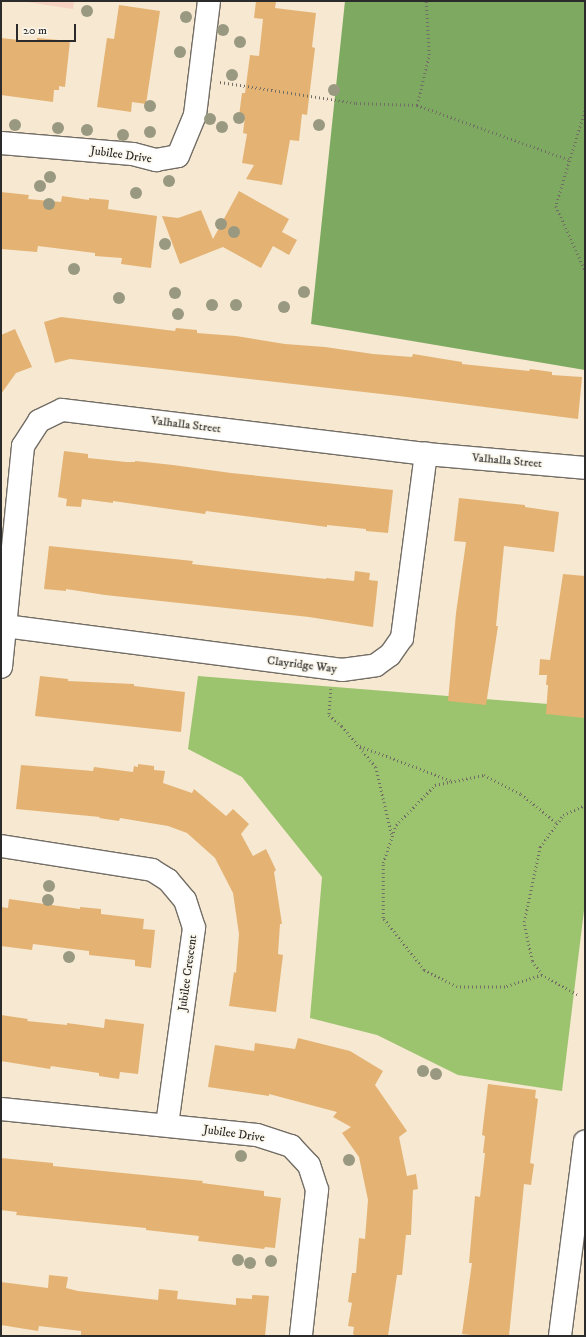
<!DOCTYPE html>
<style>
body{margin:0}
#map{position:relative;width:586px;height:1337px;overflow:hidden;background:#f6e8d1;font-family:"IM FELL DW Pica",serif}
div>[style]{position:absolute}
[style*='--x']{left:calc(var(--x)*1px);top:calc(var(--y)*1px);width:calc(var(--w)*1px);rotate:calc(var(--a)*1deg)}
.built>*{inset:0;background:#f5d2c2}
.green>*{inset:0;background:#9cc36e}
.forest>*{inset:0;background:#7da961}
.building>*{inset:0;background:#e4b374}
.path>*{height:2.5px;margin-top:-1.25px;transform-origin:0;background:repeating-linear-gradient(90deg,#726d65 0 1px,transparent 0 4px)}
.roads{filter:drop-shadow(1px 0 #726d65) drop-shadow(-1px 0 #726d65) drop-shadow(0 1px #726d65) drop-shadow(0 -1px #726d65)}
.minor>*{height:22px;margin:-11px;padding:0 11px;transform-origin:11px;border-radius:11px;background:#fff}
.trees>*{width:12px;height:12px;margin:-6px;border-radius:50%;background:#999981}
span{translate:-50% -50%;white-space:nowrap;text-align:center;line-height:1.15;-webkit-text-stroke:3.5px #fbf7ec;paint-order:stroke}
.street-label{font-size:12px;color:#2b2b2b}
.frame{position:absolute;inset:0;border:2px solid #2b2b2b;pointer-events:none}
.scale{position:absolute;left:16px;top:24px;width:60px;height:18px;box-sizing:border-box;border:2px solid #2b2b2b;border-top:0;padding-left:5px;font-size:12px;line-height:14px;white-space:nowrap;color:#2b2b2b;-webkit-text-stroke:3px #fbf7ec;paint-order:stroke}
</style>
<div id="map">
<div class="built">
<div style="clip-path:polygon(20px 1px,74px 1px,73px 9px)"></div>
</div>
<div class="green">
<div style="clip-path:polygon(198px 676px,585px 707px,585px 902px,562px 1091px,458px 1075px,377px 1035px,310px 1018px,322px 877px,242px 777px,188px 749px)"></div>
</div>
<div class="forest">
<div style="clip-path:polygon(345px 1px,585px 1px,585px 370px,311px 324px)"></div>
</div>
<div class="building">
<div style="clip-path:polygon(256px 1px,276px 2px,275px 8px,316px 13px,312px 47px,315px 48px,307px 115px,302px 114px,299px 141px,290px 140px,282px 185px,246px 179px,254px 165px,242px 163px,247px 134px,243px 133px,245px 116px,239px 116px,242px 93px,245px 93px,250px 55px,259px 56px,263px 19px,254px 18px)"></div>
<div style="clip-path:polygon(119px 5px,160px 11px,146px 104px,132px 102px,131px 112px,97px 107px,107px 38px,114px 39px)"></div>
<div style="clip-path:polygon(1px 38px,37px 42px,37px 38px,70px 41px,65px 87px,59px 86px,59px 90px,54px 90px,53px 102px,1px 95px)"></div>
<div style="clip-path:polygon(239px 191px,289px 219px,282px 232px,297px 240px,289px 255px,273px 246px,261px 268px,223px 247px,180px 264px,162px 216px,178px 218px,201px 210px,213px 239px)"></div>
<div style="clip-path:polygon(1px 192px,29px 195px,28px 199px,61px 202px,62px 196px,89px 200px,89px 198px,109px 200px,108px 209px,157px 216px,151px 268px,121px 264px,122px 258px,95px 256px,95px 253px,38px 246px,37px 252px,1px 249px)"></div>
<div style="clip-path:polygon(61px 317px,175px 331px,176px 328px,197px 330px,197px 333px,236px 336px,285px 344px,325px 347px,373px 354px,412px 357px,413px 354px,462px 362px,462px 364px,529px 371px,530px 369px,552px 372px,552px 375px,582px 377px,578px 419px,399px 396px,162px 369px,70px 359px,55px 363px,44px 322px)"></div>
<div style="clip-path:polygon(15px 329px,32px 367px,16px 373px,1px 394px,1px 335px)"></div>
<div style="clip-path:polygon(64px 451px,88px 454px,88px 458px,126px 462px,135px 462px,135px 461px,173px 465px,231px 473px,393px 490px,388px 533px,366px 531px,366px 529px,327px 525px,327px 527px,206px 511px,205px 514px,113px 501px,113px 503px,82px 499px,81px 507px,66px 506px,67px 499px,58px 497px)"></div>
<div style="clip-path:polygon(459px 498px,525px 505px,525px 507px,559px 512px,554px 552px,504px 546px,496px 626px,498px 626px,486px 705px,448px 701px,456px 613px,466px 542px,454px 541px)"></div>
<div style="clip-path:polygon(49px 546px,193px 561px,192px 564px,326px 579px,326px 578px,354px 581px,355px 571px,370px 573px,369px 580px,378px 581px,373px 627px,309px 617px,105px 595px,66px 589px,66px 591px,44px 589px)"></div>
<div style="clip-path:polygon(563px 574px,585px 576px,585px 718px,546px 714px,548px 685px,546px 685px,547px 675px,539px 675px,540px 659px,550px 660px)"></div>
<div style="clip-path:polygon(40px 676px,68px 679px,68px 681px,134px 684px,134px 686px,185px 692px,181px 732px,35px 716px)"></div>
<div style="clip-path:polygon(138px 764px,154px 766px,154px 770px,165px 771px,163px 783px,192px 793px,194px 789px,226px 816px,233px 809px,249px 824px,241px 834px,253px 856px,266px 849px,276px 870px,274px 872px,282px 924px,280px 924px,278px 954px,283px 955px,276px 1012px,229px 1006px,234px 972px,236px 973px,239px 934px,233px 893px,215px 858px,187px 833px,168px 826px,120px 818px,119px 821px,99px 818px,100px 817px,16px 809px,21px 765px,93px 771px,94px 767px,133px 772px,134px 766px,138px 767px)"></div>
<div style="clip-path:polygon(9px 899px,80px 909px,80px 907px,101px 909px,101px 914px,144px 919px,143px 929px,155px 930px,151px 968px,135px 966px,135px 960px,89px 955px,89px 951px,33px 944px,32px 950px,1px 946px,1px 907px,8px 908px)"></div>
<div style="clip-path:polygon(1px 1015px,28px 1019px,27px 1021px,67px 1025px,67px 1023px,104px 1028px,105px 1019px,144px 1024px,138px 1074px,120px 1072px,119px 1079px,99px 1076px,99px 1073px,51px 1066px,50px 1069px,1px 1061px)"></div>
<div style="clip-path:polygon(298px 1038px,350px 1051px,383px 1071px,375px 1085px,407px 1131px,399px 1137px,407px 1176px,416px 1174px,418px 1189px,413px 1190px,411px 1235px,406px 1235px,402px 1275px,397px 1275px,388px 1336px,356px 1336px,353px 1334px,354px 1327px,348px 1326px,352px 1303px,348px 1302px,352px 1273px,356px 1273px,359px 1238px,365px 1239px,368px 1200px,359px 1157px,342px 1133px,351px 1127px,333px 1117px,337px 1112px,269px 1094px,269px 1096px,208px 1087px,215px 1045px,254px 1051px,255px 1043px,295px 1049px)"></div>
<div style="clip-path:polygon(488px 1084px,536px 1090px,535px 1098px,538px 1099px,530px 1163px,534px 1164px,531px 1185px,524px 1184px,509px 1336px,479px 1336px,462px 1334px,472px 1263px,469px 1263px,475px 1196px,480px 1197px,485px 1153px,483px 1153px,485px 1136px,482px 1135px)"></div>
<div style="clip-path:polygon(1px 1158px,53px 1163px,53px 1166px,203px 1181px,202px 1183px,264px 1191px,264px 1196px,281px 1198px,275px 1248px,265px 1247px,264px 1249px,198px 1241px,199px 1236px,146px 1230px,146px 1228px,16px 1215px,17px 1212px,1px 1210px)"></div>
<div style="clip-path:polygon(49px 1275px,68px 1277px,66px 1288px,78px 1291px,158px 1300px,159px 1289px,178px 1291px,177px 1299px,236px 1305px,236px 1298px,252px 1299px,252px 1295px,269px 1296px,265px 1336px,89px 1336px,81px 1335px,81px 1331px,39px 1326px,38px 1331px,1px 1325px,1px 1282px,48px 1288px)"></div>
</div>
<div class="path">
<div style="--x:220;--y:82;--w:138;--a:8.8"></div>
<div style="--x:356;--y:103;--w:61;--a:1.9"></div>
<div style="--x:417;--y:105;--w:163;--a:19.8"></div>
<div style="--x:417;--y:105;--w:51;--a:-76.5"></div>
<div style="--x:429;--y:55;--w:54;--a:-93.2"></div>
<div style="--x:585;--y:111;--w:99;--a:107"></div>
<div style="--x:556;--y:206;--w:70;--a:65.6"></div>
<div style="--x:331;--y:689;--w:26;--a:94"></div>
<div style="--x:329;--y:715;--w:17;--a:40"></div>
<div style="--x:342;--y:726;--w:53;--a:50.3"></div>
<div style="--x:376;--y:767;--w:71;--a:76.9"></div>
<div style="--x:360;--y:746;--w:98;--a:20.8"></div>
<div style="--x:542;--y:975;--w:39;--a:162"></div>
<div style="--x:505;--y:987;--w:48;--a:180"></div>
<div style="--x:457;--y:987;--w:37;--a:-153"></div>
<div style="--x:424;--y:970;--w:66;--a:-128.3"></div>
<div style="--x:383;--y:918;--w:55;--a:-90"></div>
<div style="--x:383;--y:863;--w:40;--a:-71.1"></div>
<div style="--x:396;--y:825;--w:56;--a:-45.7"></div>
<div style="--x:435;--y:785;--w:50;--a:-11.5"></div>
<div style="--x:484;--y:775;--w:42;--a:27.2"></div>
<div style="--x:521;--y:794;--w:46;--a:38.9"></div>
<div style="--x:577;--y:995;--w:40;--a:-150.3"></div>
<div style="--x:542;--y:975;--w:17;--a:-126"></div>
<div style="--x:532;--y:961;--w:40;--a:-102"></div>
<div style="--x:524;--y:922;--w:77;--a:-78"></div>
<div style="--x:540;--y:847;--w:39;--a:-54"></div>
<div style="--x:563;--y:815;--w:24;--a:-24"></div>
</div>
<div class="roads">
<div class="minor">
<div style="--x:1;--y:143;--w:132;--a:4.8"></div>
<div style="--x:133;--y:154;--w:24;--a:15"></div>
<div style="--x:156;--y:160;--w:22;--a:-10"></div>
<div style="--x:178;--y:156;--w:44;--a:-67.5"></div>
<div style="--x:195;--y:115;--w:115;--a:-83"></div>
<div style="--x:5;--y:626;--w:340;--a:7.4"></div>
<div style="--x:342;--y:670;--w:34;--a:-8"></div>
<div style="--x:376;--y:665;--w:17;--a:-36"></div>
<div style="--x:390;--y:655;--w:21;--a:-55"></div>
<div style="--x:402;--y:638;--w:186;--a:-82.6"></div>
<div style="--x:1;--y:667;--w:222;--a:-84.3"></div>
<div style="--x:23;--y:446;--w:30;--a:-57"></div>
<div style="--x:39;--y:421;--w:25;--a:-26"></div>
<div style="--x:62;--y:410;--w:367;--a:6.9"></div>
<div style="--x:426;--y:454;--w:160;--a:5"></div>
<div style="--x:1;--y:846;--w:153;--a:9"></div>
<div style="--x:152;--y:870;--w:19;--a:32"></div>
<div style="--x:168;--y:880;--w:26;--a:50"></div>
<div style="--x:185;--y:900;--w:29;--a:72"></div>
<div style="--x:194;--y:928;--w:199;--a:97.8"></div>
<div style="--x:1;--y:1109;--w:257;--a:5.8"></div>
<div style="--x:257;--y:1135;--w:36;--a:18"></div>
<div style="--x:291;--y:1146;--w:26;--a:47"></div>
<div style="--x:309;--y:1165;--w:26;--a:72"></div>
<div style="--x:317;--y:1190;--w:147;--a:96.3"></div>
<div style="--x:560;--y:1336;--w:196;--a:-82.7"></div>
</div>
</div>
<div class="trees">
<div style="left:87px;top:11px"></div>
<div style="left:186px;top:17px"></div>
<div style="left:223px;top:30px"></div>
<div style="left:240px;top:42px"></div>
<div style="left:180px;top:52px"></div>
<div style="left:232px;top:75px"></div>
<div style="left:334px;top:90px"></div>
<div style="left:150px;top:106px"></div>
<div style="left:239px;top:118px"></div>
<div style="left:210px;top:119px"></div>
<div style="left:15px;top:125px"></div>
<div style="left:319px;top:125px"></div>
<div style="left:222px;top:127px"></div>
<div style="left:58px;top:128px"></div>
<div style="left:87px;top:130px"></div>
<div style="left:150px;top:132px"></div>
<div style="left:123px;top:135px"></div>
<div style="left:50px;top:177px"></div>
<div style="left:169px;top:181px"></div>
<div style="left:40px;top:186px"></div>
<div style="left:136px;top:193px"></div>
<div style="left:49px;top:204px"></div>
<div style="left:221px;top:224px"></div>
<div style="left:234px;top:232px"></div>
<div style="left:165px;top:244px"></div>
<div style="left:74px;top:269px"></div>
<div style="left:304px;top:292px"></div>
<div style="left:175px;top:293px"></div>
<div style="left:119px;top:298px"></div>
<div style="left:212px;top:305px"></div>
<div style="left:236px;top:305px"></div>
<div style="left:284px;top:307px"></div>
<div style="left:178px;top:314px"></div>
<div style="left:49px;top:886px"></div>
<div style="left:48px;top:900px"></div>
<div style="left:69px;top:957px"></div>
<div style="left:423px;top:1071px"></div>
<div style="left:436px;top:1074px"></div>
<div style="left:241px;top:1156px"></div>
<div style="left:349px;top:1160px"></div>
<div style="left:238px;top:1260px"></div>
<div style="left:271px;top:1261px"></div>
<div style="left:250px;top:1263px"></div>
</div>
<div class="street-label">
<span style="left:121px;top:155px;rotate:8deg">Jubilee Drive</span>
<span style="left:186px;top:425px;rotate:7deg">Valhalla Street</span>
<span style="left:507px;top:461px;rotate:5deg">Valhalla Street</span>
<span style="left:302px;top:665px;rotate:7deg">Clayridge Way</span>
<span style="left:188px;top:973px;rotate:-82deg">Jubilee Crescent</span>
<span style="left:234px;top:1134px;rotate:8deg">Jubilee Drive</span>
</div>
<div class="frame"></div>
<div class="scale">20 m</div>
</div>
